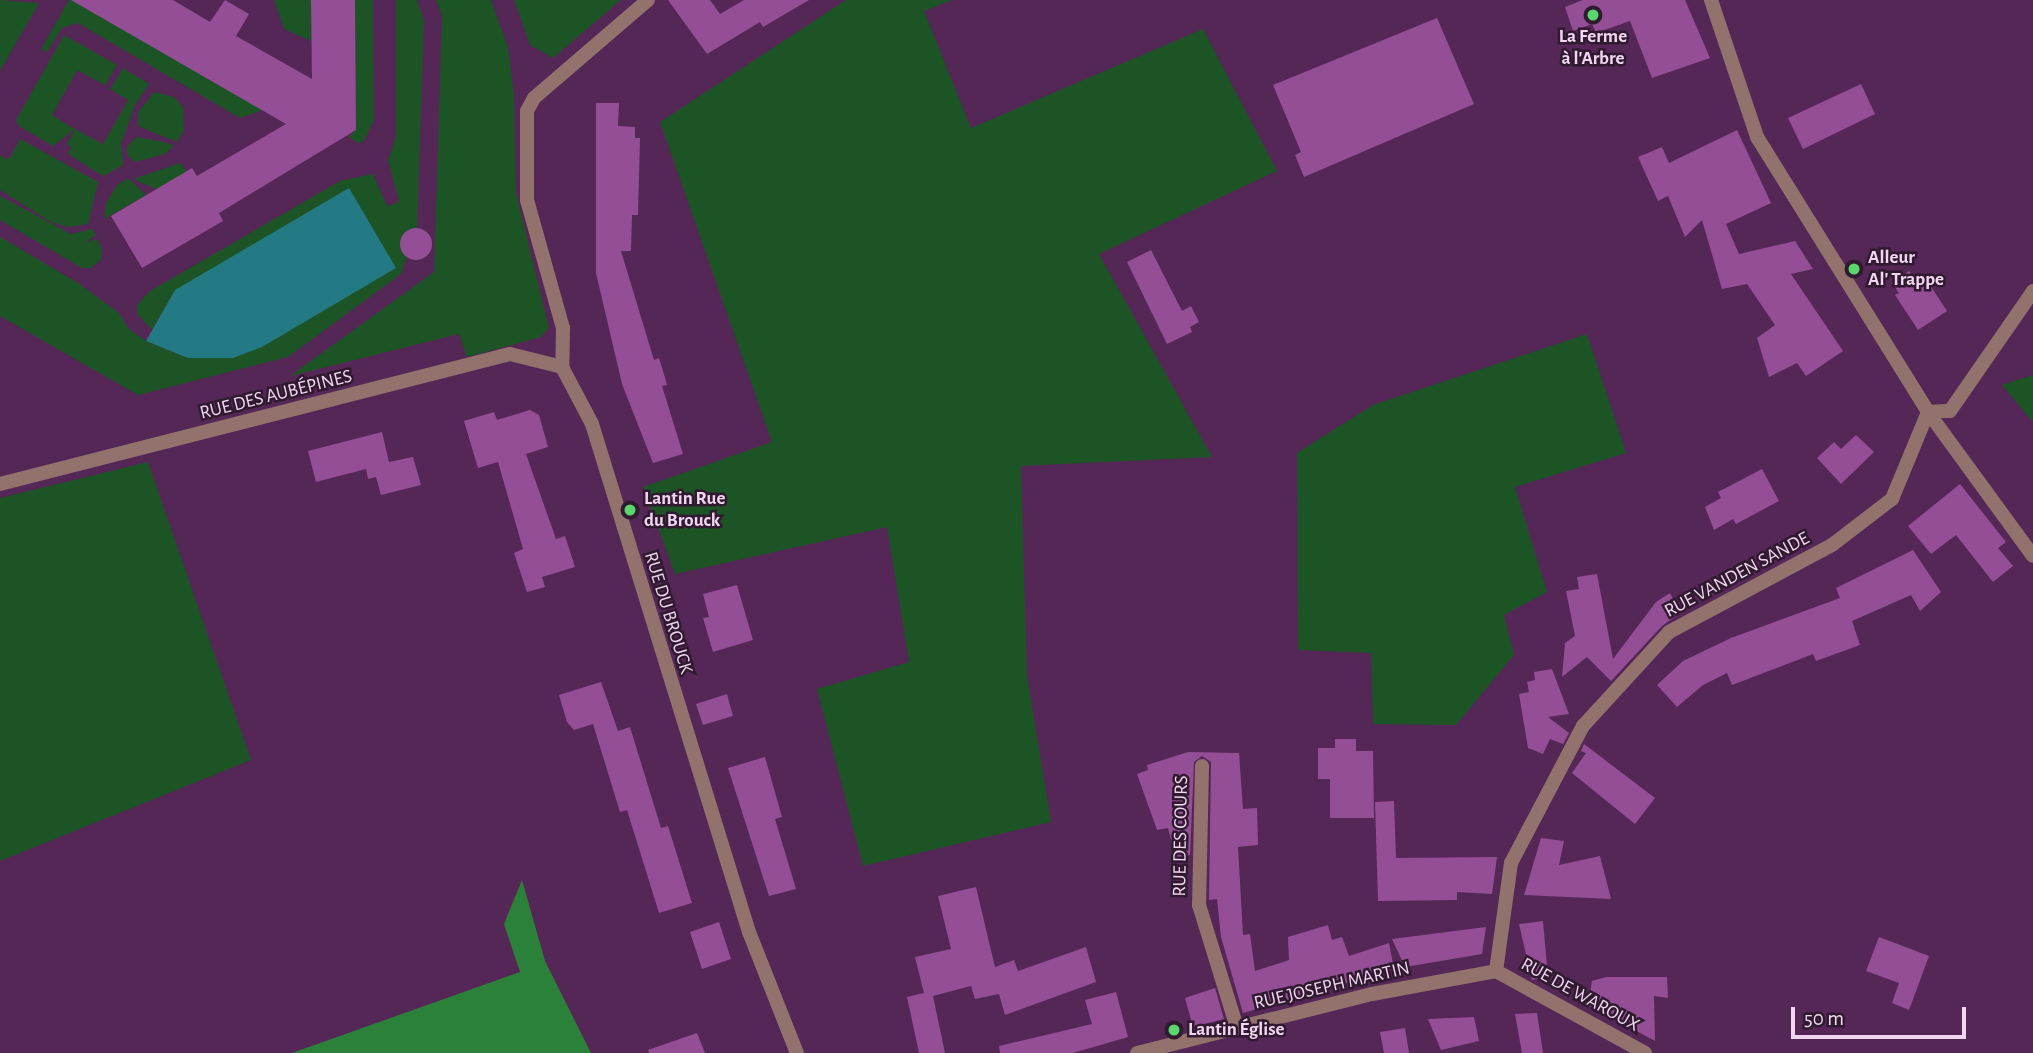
<!DOCTYPE html>
<meta charset="utf-8">
<style>
body{margin:0}
#map{position:relative;width:2033px;height:1053px;overflow:hidden;background:#552756;font-family:"Alegreya Sans",sans-serif}
div>[style]{position:absolute}
[style*='--x']{left:calc(var(--x)*1px);top:calc(var(--y)*1px);width:calc(var(--w)*1px);rotate:calc(var(--a)*1deg)}
.green>*{inset:0;background:#1d5426}
.forest>*{inset:0;background:#2c813a}
.water>*{inset:0;background:#247a84}
.building>*{inset:0;background:#944e95}
.round{border-radius:50%}
.street>*{height:14px;margin:-7px;padding:0 7px;transform-origin:7px;border-radius:7px;background:#93726e}
.dots>*{width:19px;height:19px;translate:-50% -50%;box-sizing:border-box;border:4px solid #2f1a2f;border-radius:50%}
span{translate:-50% -50%;white-space:nowrap;text-align:center;line-height:1.15;-webkit-text-stroke:5px #2f1a2f;paint-order:stroke}
.poi-label{font-size:19px;color:#f1d5f1;font-weight:700}
.left{translate:0 -50%;text-align:left}
.street-label{font-size:19px;color:#f1d5f1}
.scale{position:absolute;left:1791px;top:1007px;width:175px;height:32px;box-sizing:border-box;border:4px solid #f1d5f1;border-top:0;padding-left:9px;font-size:21px;line-height:24px;white-space:nowrap;color:#f1d5f1;-webkit-text-stroke:5px #2f1a2f;paint-order:stroke}
</style>
<div id="map">
<div class="green">
<div style="clip-path:polygon(0 0,39px 3px,0 71px)"></div>
<div style="clip-path:polygon(69px 0,76px 0,263px 110px,240px 118px,78px 23px,62px 28px,47px 52px,41px 49px)"></div>
<div style="clip-path:polygon(274px 0,311px 0,311px 41px,284px 29px)"></div>
<div style="clip-path:polygon(355px 0,373px 0,374px 120px,364px 141px,358px 143px,349px 137px,356px 129px)"></div>
<div style="clip-path:polygon(396px 0,417px 0,424px 20px,417px 229px,401px 274px,288px 357px,138px 395px,0 316px,0 237px,78px 283px,119px 313px,129px 329px,146px 341px,188px 358px,247px 353px,396px 268px,175px 290px,152px 330px,137px 314px,137px 305px,150px 291px,340px 181px,373px 174px,387px 206px,399px 202px,388px 160px,396px 137px)"></div>
<div style="clip-path:polygon(436px 0,491px 0,508px 47px,514px 96px,516px 193px,549px 328px,541px 337px,467px 357px,459px 334px,290px 376px,434px 272px,442px 16px)"></div>
<div style="clip-path:polygon(514px 0,621px 0,553px 58px,530px 45px)"></div>
<div style="clip-path:polygon(846px 0,952px 0,924px 11px,971px 128px,1203px 29px,1277px 171px,1099px 254px,1212px 457px,1021px 466px,1027px 676px,1051px 822px,863px 866px,817px 689px,909px 662px,887px 527px,675px 574px,643px 487px,772px 442px,660px 122px)"></div>
<div style="clip-path:polygon(64px 35px,117px 65px,105px 85px,77px 70px,52px 115px,71px 127px,103px 144px,128px 100px,110px 89px,123px 68px,149px 84px,135px 105px,121px 144px,123px 165px,103px 176px,68px 154px,71px 147px,67px 144px,75px 129px,53px 146px,19px 126px,16px 120px)"></div>
<div style="clip-path:polygon(154px 92px,174px 97px,183px 107px,184px 130px,177px 142px,138px 126px,138px 112px)"></div>
<div style="clip-path:polygon(136px 137px,165px 142px,174px 146px,165px 154px,135px 162px,127px 155px,127px 147px)"></div>
<div style="clip-path:polygon(20px 139px,98px 182px,88px 224px,68px 227px,51px 222px,0 190px,0 156px,9px 159px)"></div>
<div style="clip-path:polygon(180px 163px,187px 172px,157px 189px,137px 181px,136px 178px)"></div>
<div style="clip-path:polygon(128px 178px,146px 195px,104px 219px,106px 203px,117px 185px)"></div>
<div style="clip-path:polygon(0 196px,71px 234px,92px 229px,96px 235px,84px 243px,97px 239px,102px 248px,101px 260px,91px 268px,82px 268px,0 220px)"></div>
<div style="clip-path:polygon(1587px 334px,1626px 453px,1515px 487px,1547px 592px,1504px 615px,1514px 655px,1456px 725px,1373px 724px,1371px 653px,1298px 650px,1297px 453px,1373px 405px)"></div>
<div style="clip-path:polygon(2033px 375px,2033px 422px,2002px 385px)"></div>
<div style="clip-path:polygon(148px 462px,251px 760px,0 861px,0 498px)"></div>
</div>
<div class="forest">
<div style="clip-path:polygon(522px 880px,545px 961px,591px 1053px,292px 1053px,520px 972px,504px 924px)"></div>
</div>
<div class="water">
<div style="clip-path:polygon(349px 188px,396px 268px,262px 347px,233px 358px,188px 358px,146px 341px,175px 290px)"></div>
</div>
<div class="building">
<div style="clip-path:polygon(71px 0,173px 0,210px 22px,225px 0,249px 14px,236px 36px,312px 79px,311px 0,355px 0,356px 130px,219px 213px,223px 221px,142px 268px,111px 216px,192px 168px,197px 176px,286px 124px)"></div>
<div style="clip-path:polygon(668px 0,710px 0,720px 14px,744px 0,809px 0,763px 27px,760px 22px,707px 54px)"></div>
<div style="clip-path:polygon(1583px 0,1685px 0,1710px 58px,1652px 78px,1630px 21px,1596px 33px,1592px 24px,1573px 31px,1565px 7px)"></div>
<div style="clip-path:polygon(1437px 18px,1474px 104px,1304px 177px,1295px 155px,1301px 152px,1273px 85px)"></div>
<div style="clip-path:polygon(1861px 84px,1875px 114px,1803px 149px,1788px 118px)"></div>
<div style="clip-path:polygon(596px 103px,619px 103px,618px 126px,635px 127px,635px 138px,640px 138px,638px 215px,632px 215px,631px 251px,621px 251px,654px 360px,659px 358px,663px 371px,667px 385px,662px 386px,683px 454px,653px 463px,622px 384px,596px 273px)"></div>
<div style="clip-path:polygon(1737px 130px,1771px 203px,1726px 224px,1739px 254px,1795px 241px,1813px 269px,1791px 274px,1843px 351px,1806px 376px,1797px 363px,1769px 377px,1757px 338px,1775px 325px,1747px 284px,1722px 289px,1702px 220px,1685px 237px,1668px 196px,1658px 201px,1638px 157px,1662px 147px,1669px 163px)"></div>
<div class="round" style="left:400px;top:228px;width:32px;height:32px"></div>
<div style="clip-path:polygon(1151px 250px,1182px 311px,1191px 306px,1199px 322px,1190px 327px,1192px 332px,1167px 344px,1127px 262px)"></div>
<div style="clip-path:polygon(1909px 271px,1916px 281px,1924px 276px,1947px 311px,1918px 330px,1895px 295px,1899px 293px,1892px 283px)"></div>
<div style="clip-path:polygon(530px 410px,539px 415px,548px 447px,526px 454px,556px 539px,565px 536px,575px 567px,542px 577px,545px 587px,527px 592px,514px 553px,523px 549px,498px 462px,478px 468px,464px 421px,494px 412px,497px 420px)"></div>
<div style="clip-path:polygon(382px 432px,389px 462px,413px 457px,421px 485px,381px 495px,376px 477px,368px 479px,366px 469px,316px 482px,308px 451px)"></div>
<div style="clip-path:polygon(1856px 435px,1874px 452px,1841px 484px,1817px 458px,1834px 442px,1841px 449px)"></div>
<div style="clip-path:polygon(1762px 469px,1779px 501px,1736px 524px,1733px 519px,1714px 530px,1705px 507px,1721px 498px,1718px 492px)"></div>
<div style="clip-path:polygon(1960px 484px,2006px 542px,1998px 548px,2013px 566px,1993px 582px,1956px 535px,1931px 554px,1908px 526px)"></div>
<div style="clip-path:polygon(1913px 550px,1941px 592px,1920px 611px,1911px 595px,1852px 621px,1860px 645px,1816px 661px,1813px 654px,1732px 685px,1727px 673px,1703px 685px,1677px 707px,1657px 685px,1683px 661px,1731px 638px,1840px 598px,1836px 588px)"></div>
<div style="clip-path:polygon(1597px 574px,1613px 659px,1656px 602px,1670px 593px,1680px 613px,1662px 626px,1611px 681px,1587px 657px,1562px 677px,1565px 643px,1575px 636px,1566px 591px,1579px 589px,1577px 577px)"></div>
<div style="clip-path:polygon(737px 585px,753px 640px,713px 652px,703px 618px,709px 617px,703px 594px)"></div>
<div style="clip-path:polygon(1552px 669px,1569px 714px,1548px 717px,1569px 733px,1563px 744px,1550px 739px,1543px 754px,1528px 748px,1519px 694px,1529px 692px,1527px 682px,1535px 680px,1534px 672px)"></div>
<div style="clip-path:polygon(601px 682px,618px 731px,630px 727px,661px 828px,668px 826px,692px 903px,659px 913px,627px 810px,620px 812px,593px 724px,574px 730px,567px 722px,559px 695px)"></div>
<div style="clip-path:polygon(727px 694px,733px 716px,703px 725px,696px 704px)"></div>
<div style="clip-path:polygon(1335px 739px,1356px 739px,1356px 751px,1373px 751px,1374px 818px,1330px 818px,1330px 779px,1318px 779px,1318px 748px,1335px 748px)"></div>
<div style="clip-path:polygon(1584px 744px,1655px 798px,1635px 824px,1572px 773px,1586px 753px,1581px 751px)"></div>
<div style="clip-path:polygon(1188px 752px,1239px 753px,1243px 809px,1257px 808px,1258px 845px,1238px 847px,1243px 935px,1250px 934px,1255px 971px,1289px 960px,1288px 937px,1328px 925px,1332px 940px,1342px 937px,1349px 956px,1389px 943px,1394px 969px,1243px 1013px,1221px 937px,1217px 899px,1209px 900px,1211px 762px,1202px 756px,1194px 762px,1190px 855px,1176px 858px,1168px 828px,1157px 830px,1137px 774px,1148px 770px,1147px 765px)"></div>
<div style="clip-path:polygon(765px 757px,782px 817px,775px 819px,796px 889px,769px 896px,728px 768px)"></div>
<div style="clip-path:polygon(1394px 801px,1396px 858px,1497px 857px,1492px 894px,1457px 892px,1457px 900px,1378px 901px,1375px 802px)"></div>
<div style="clip-path:polygon(1541px 838px,1564px 841px,1559px 865px,1600px 856px,1611px 899px,1524px 895px)"></div>
<div style="clip-path:polygon(976px 887px,995px 967px,1014px 960px,1018px 971px,1086px 947px,1096px 982px,1005px 1015px,999px 994px,975px 999px,971px 986px,933px 996px,945px 1053px,919px 1053px,907px 997px,924px 993px,915px 957px,951px 949px,938px 896px)"></div>
<div style="clip-path:polygon(1543px 921px,1548px 977px,1532px 980px,1519px 924px)"></div>
<div style="clip-path:polygon(719px 922px,731px 959px,702px 969px,690px 932px)"></div>
<div style="clip-path:polygon(1486px 927px,1482px 954px,1405px 967px,1392px 939px)"></div>
<div style="clip-path:polygon(1879px 937px,1929px 956px,1909px 1010px,1892px 1003px,1899px 983px,1866px 971px)"></div>
<div style="clip-path:polygon(1606px 977px,1667px 977px,1668px 998px,1654px 996px,1655px 1041px,1588px 1005px,1592px 981px)"></div>
<div style="clip-path:polygon(1215px 988px,1224px 1019px,1193px 1027px,1185px 998px)"></div>
<div style="clip-path:polygon(1116px 992px,1128px 1037px,1073px 1053px,1000px 1053px,999px 1046px,1092px 1024px,1085px 1000px)"></div>
<div style="clip-path:polygon(1537px 1013px,1543px 1053px,1522px 1053px,1515px 1014px)"></div>
<div style="clip-path:polygon(1474px 1017px,1479px 1041px,1441px 1050px,1428px 1019px)"></div>
<div style="clip-path:polygon(1405px 1028px,1409px 1053px,1384px 1053px,1380px 1032px)"></div>
<div style="clip-path:polygon(697px 1033px,705px 1053px,649px 1053px,648px 1050px)"></div>
</div>
<div class="street">
<div style="--x:648;--y:0;--w:150;--a:139.3"></div>
<div style="--x:534;--y:98;--w:15;--a:118"></div>
<div style="--x:527;--y:111;--w:89;--a:90"></div>
<div style="--x:527;--y:200;--w:133;--a:74.3"></div>
<div style="--x:563;--y:328;--w:39;--a:91"></div>
<div style="--x:562;--y:367;--w:64;--a:62.2"></div>
<div style="--x:592;--y:424;--w:532;--a:72.83"></div>
<div style="--x:749;--y:932;--w:130;--a:68.4"></div>
<div style="--x:1711;--y:0;--w:145;--a:71.4"></div>
<div style="--x:1757;--y:137;--w:324;--a:58.1"></div>
<div style="--x:1928;--y:412;--w:178;--a:53.9"></div>
<div style="--x:1928;--y:412;--w:22;--a:-3"></div>
<div style="--x:1950;--y:411;--w:146;--a:-55.3"></div>
<div style="--x:0;--y:484;--w:526;--a:-14.3"></div>
<div style="--x:510;--y:354;--w:54;--a:14"></div>
<div style="--x:1202;--y:766;--w:139;--a:91.2"></div>
<div style="--x:1199;--y:905;--w:129;--a:72.8"></div>
<div style="--x:1496;--y:971;--w:109;--a:-82.1"></div>
<div style="--x:1511;--y:863;--w:155;--a:-62.3"></div>
<div style="--x:1583;--y:726;--w:127;--a:-47.5"></div>
<div style="--x:1669;--y:632;--w:185;--a:-28.1"></div>
<div style="--x:1832;--y:545;--w:76;--a:-37.5"></div>
<div style="--x:1892;--y:499;--w:94;--a:-67.5"></div>
<div style="--x:1496;--y:971;--w:170;--a:28.8"></div>
<div style="--x:1137;--y:1053;--w:242;--a:-14.1"></div>
<div style="--x:1372;--y:994;--w:126;--a:-10.5"></div>
</div>
<div class="dots">
<div style="left:1593px;top:15px;background:#5bd56d"></div>
<div style="left:1854px;top:269px;background:#5bd56d"></div>
<div style="left:630px;top:510px;background:#5bd56d"></div>
<div style="left:1174px;top:1030px;background:#5bd56d"></div>
</div>
<div class="poi-label">
<span style="left:1593px;top:48px">La Ferme<br>à l'Arbre</span>
<span class="left" style="left:1868px;top:269px">Alleur<br>Al' Trappe</span>
<span class="left" style="left:644px;top:510px">Lantin Rue<br>du Brouck</span>
<span class="left" style="left:1188px;top:1030px">Lantin Église</span>
</div>
<div class="street-label">
<span style="left:276px;top:395px;rotate:-14deg">RUE DES AUBÉPINES</span>
<span style="left:1737px;top:575px;rotate:-28deg">RUE VANDEN SANDE</span>
<span style="left:668px;top:613px;rotate:73deg">RUE DU BROUCK</span>
<span style="left:1181px;top:836px;rotate:-89deg">RUE DES COURS</span>
<span style="left:1332px;top:986px;rotate:-13deg">RUE JOSEPH MARTIN</span>
<span style="left:1580px;top:995px;rotate:29deg">RUE DE WAROUX</span>
</div>
<div class="scale">50 m</div>
</div>
